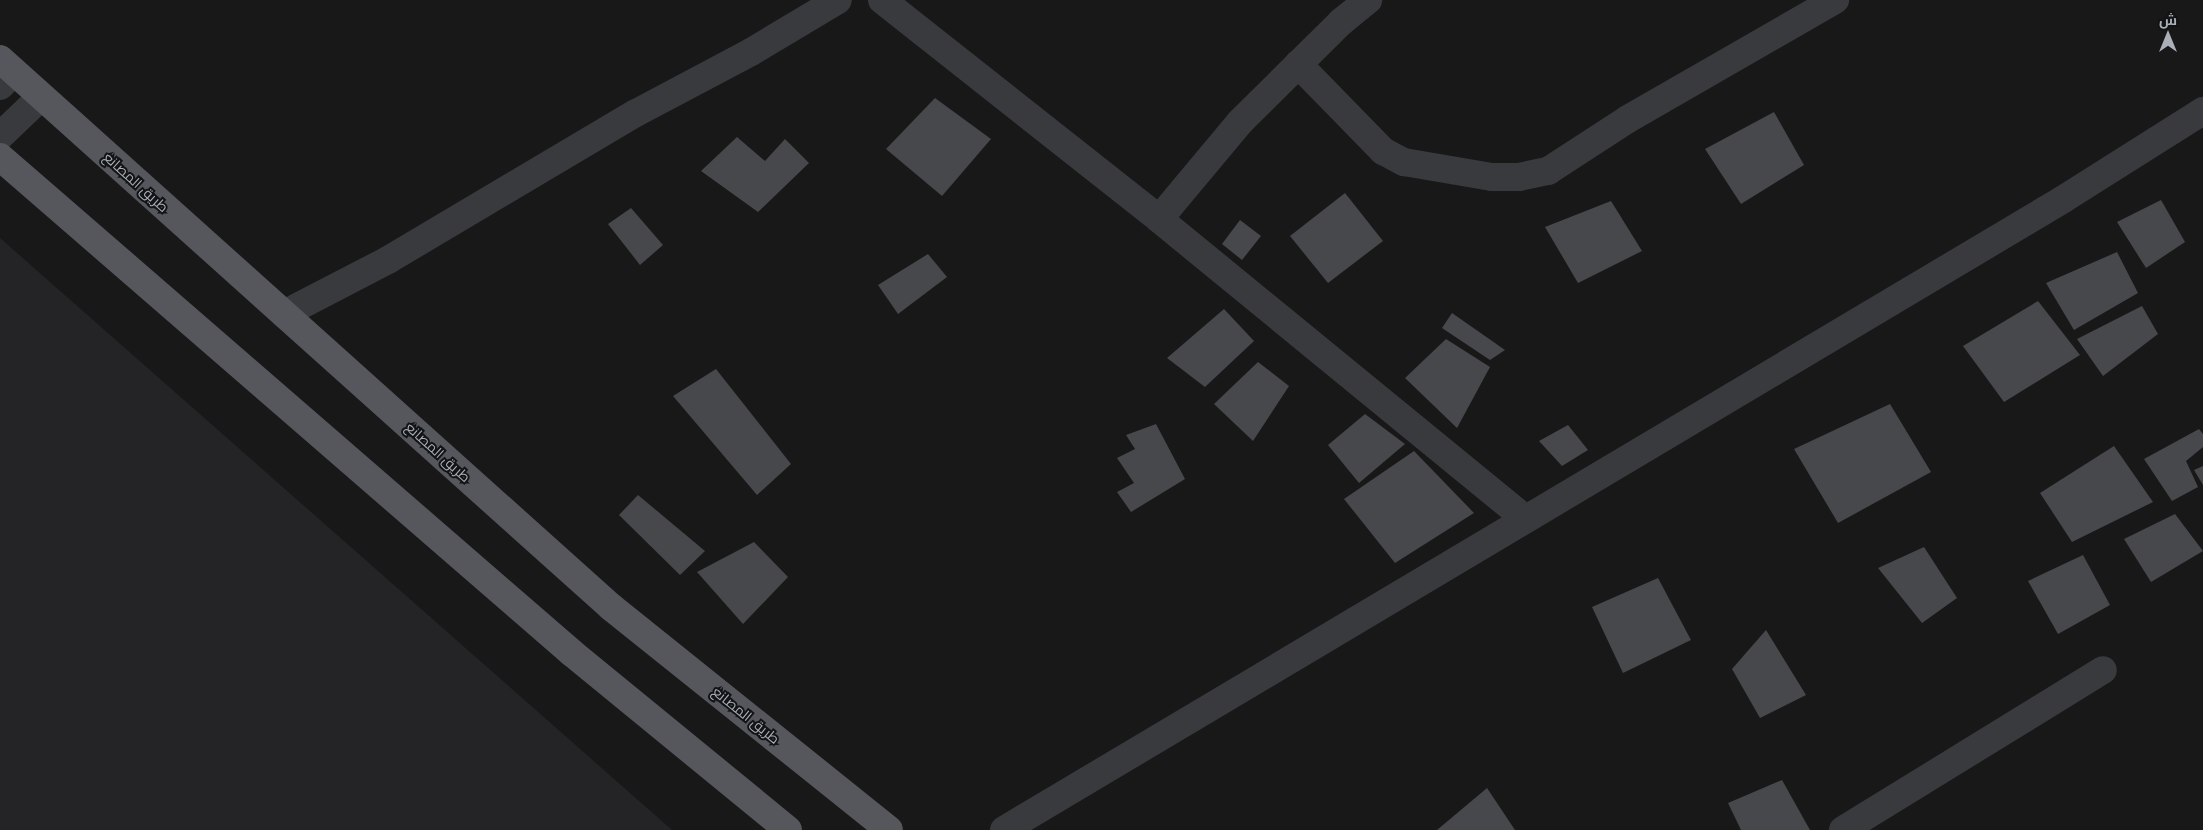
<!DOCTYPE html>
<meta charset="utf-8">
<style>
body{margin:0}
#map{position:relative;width:2203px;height:830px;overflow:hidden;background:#181819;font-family:"DM Sans",Cairo,sans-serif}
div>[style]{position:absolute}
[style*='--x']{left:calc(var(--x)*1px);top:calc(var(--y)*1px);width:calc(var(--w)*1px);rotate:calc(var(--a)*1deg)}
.built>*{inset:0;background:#242426}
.building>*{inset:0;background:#47484c}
.minor>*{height:28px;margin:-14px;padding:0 14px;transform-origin:14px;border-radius:14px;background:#393a3e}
.major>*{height:28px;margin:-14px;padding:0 14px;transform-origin:14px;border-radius:14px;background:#55575d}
span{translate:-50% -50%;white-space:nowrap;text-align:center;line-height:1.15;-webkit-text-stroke:4px #121314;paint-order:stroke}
.street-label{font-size:14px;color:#aaafb8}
.north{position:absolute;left:2143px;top:10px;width:50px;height:50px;-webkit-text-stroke:4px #121314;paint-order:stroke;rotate:0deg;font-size:14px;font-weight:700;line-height:20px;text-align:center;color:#aaafb8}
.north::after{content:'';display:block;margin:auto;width:18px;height:22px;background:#aaafb8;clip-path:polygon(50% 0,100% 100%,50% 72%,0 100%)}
</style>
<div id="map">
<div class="built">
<div style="clip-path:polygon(0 238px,672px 830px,0 830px)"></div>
</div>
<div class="building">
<div style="clip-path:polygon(935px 98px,991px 139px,942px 196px,886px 149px)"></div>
<div style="clip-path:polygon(1774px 112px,1804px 165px,1741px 204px,1705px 149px)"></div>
<div style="clip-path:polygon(737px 137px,765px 161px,785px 139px,809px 163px,758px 212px,701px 171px)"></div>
<div style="clip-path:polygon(1345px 193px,1383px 241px,1328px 283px,1290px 236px)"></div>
<div style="clip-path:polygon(2161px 200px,2185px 242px,2146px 268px,2117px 222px)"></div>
<div style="clip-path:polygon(1611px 201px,1642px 251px,1578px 283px,1545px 227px)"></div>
<div style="clip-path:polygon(631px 208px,663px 245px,640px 265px,608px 224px)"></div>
<div style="clip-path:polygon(1240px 220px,1261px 236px,1242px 260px,1222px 244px)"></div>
<div style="clip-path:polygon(2117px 252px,2138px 293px,2074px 330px,2046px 283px)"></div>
<div style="clip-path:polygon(928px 254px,947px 277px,898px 314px,878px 285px)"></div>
<div style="clip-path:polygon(2038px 301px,2080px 355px,2004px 402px,1963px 346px)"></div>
<div style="clip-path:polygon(2142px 306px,2158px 334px,2103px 376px,2077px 339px)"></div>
<div style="clip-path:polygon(1224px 309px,1254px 341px,1205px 387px,1167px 358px)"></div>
<div style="clip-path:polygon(1452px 313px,1505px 350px,1490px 360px,1442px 328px)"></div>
<div style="clip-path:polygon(1446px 339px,1490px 367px,1457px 428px,1405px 378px)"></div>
<div style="clip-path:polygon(1258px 362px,1289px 386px,1253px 441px,1214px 404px)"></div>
<div style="clip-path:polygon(716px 369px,791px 464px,757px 495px,673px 396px)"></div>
<div style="clip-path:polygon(1890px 404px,1931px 472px,1838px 523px,1794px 449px)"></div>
<div style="clip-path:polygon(1365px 414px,1405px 444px,1359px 483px,1328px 445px)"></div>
<div style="clip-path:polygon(1156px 424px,1185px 479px,1131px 512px,1117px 492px,1134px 483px,1117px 458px,1135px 449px,1126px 435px)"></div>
<div style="clip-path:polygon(1568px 425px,1588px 450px,1562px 466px,1539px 441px)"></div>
<div style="clip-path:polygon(2199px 429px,2203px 434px,2203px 447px,2186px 461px,2198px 487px,2172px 501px,2144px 459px)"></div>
<div style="clip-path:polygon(2114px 446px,2153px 502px,2072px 542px,2040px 493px)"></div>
<div style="clip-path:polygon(1414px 451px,1474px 513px,1395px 563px,1344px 499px)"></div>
<div style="clip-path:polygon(2203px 466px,2203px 485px,2194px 470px)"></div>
<div style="clip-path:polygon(638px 495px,705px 551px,680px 575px,619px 515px)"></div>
<div style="clip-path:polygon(2175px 514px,2203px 551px,2151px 582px,2124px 539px)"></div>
<div style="clip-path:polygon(754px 542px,788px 577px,743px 624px,697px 572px)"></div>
<div style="clip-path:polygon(1924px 547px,1957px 598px,1922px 623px,1878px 568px)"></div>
<div style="clip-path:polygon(2083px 555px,2110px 605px,2058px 634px,2028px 581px)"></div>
<div style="clip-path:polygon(1658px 578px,1691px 640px,1623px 673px,1592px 607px)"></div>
<div style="clip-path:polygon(1766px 630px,1806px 695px,1760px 718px,1732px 669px)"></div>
<div style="clip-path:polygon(1782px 780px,1810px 830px,1741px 830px,1728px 803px)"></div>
<div style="clip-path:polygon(1487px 788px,1515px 830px,1437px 830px)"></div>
</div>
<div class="minor">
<div style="--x:882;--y:0;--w:353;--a:38.3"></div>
<div style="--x:1159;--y:219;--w:472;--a:39.3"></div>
<div style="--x:1298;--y:64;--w:122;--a:45.7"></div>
<div style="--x:1383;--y:151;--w:24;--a:28"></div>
<div style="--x:1404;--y:162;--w:89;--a:9.7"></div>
<div style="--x:1492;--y:177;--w:27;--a:0"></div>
<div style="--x:1519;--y:177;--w:30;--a:-12"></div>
<div style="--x:1548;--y:171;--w:95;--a:-33"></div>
<div style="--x:1628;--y:119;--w:239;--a:-29.9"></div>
<div style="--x:0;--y:86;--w:20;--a:-45"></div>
<div style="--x:0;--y:136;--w:57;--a:-43.6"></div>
<div style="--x:1159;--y:219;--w:126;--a:-50.1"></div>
<div style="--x:1240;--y:122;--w:142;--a:-44.7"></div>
<div style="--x:1341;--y:22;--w:35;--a:-39"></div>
<div style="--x:284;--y:314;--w:117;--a:-27.4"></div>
<div style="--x:388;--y:260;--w:288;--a:-30.7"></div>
<div style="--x:636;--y:113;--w:130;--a:-27.9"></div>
<div style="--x:751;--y:52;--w:101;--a:-30.9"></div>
<div style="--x:1004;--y:830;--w:1231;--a:-30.77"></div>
<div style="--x:2062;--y:200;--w:167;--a:-32.3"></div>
<div style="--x:1843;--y:830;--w:305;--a:-31.6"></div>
</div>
<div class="major">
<div style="--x:0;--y:59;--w:821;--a:41.89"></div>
<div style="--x:611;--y:607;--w:356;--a:38.7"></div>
<div style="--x:0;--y:157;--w:757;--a:40.93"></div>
<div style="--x:572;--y:653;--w:279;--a:39.3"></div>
</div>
<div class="street-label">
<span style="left:136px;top:182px;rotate:42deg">طريق المصانع</span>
<span style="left:438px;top:452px;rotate:42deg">طريق المصانع</span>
<span style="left:746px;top:715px;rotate:39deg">طريق المصانع</span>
</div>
<div class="north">ش</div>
</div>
